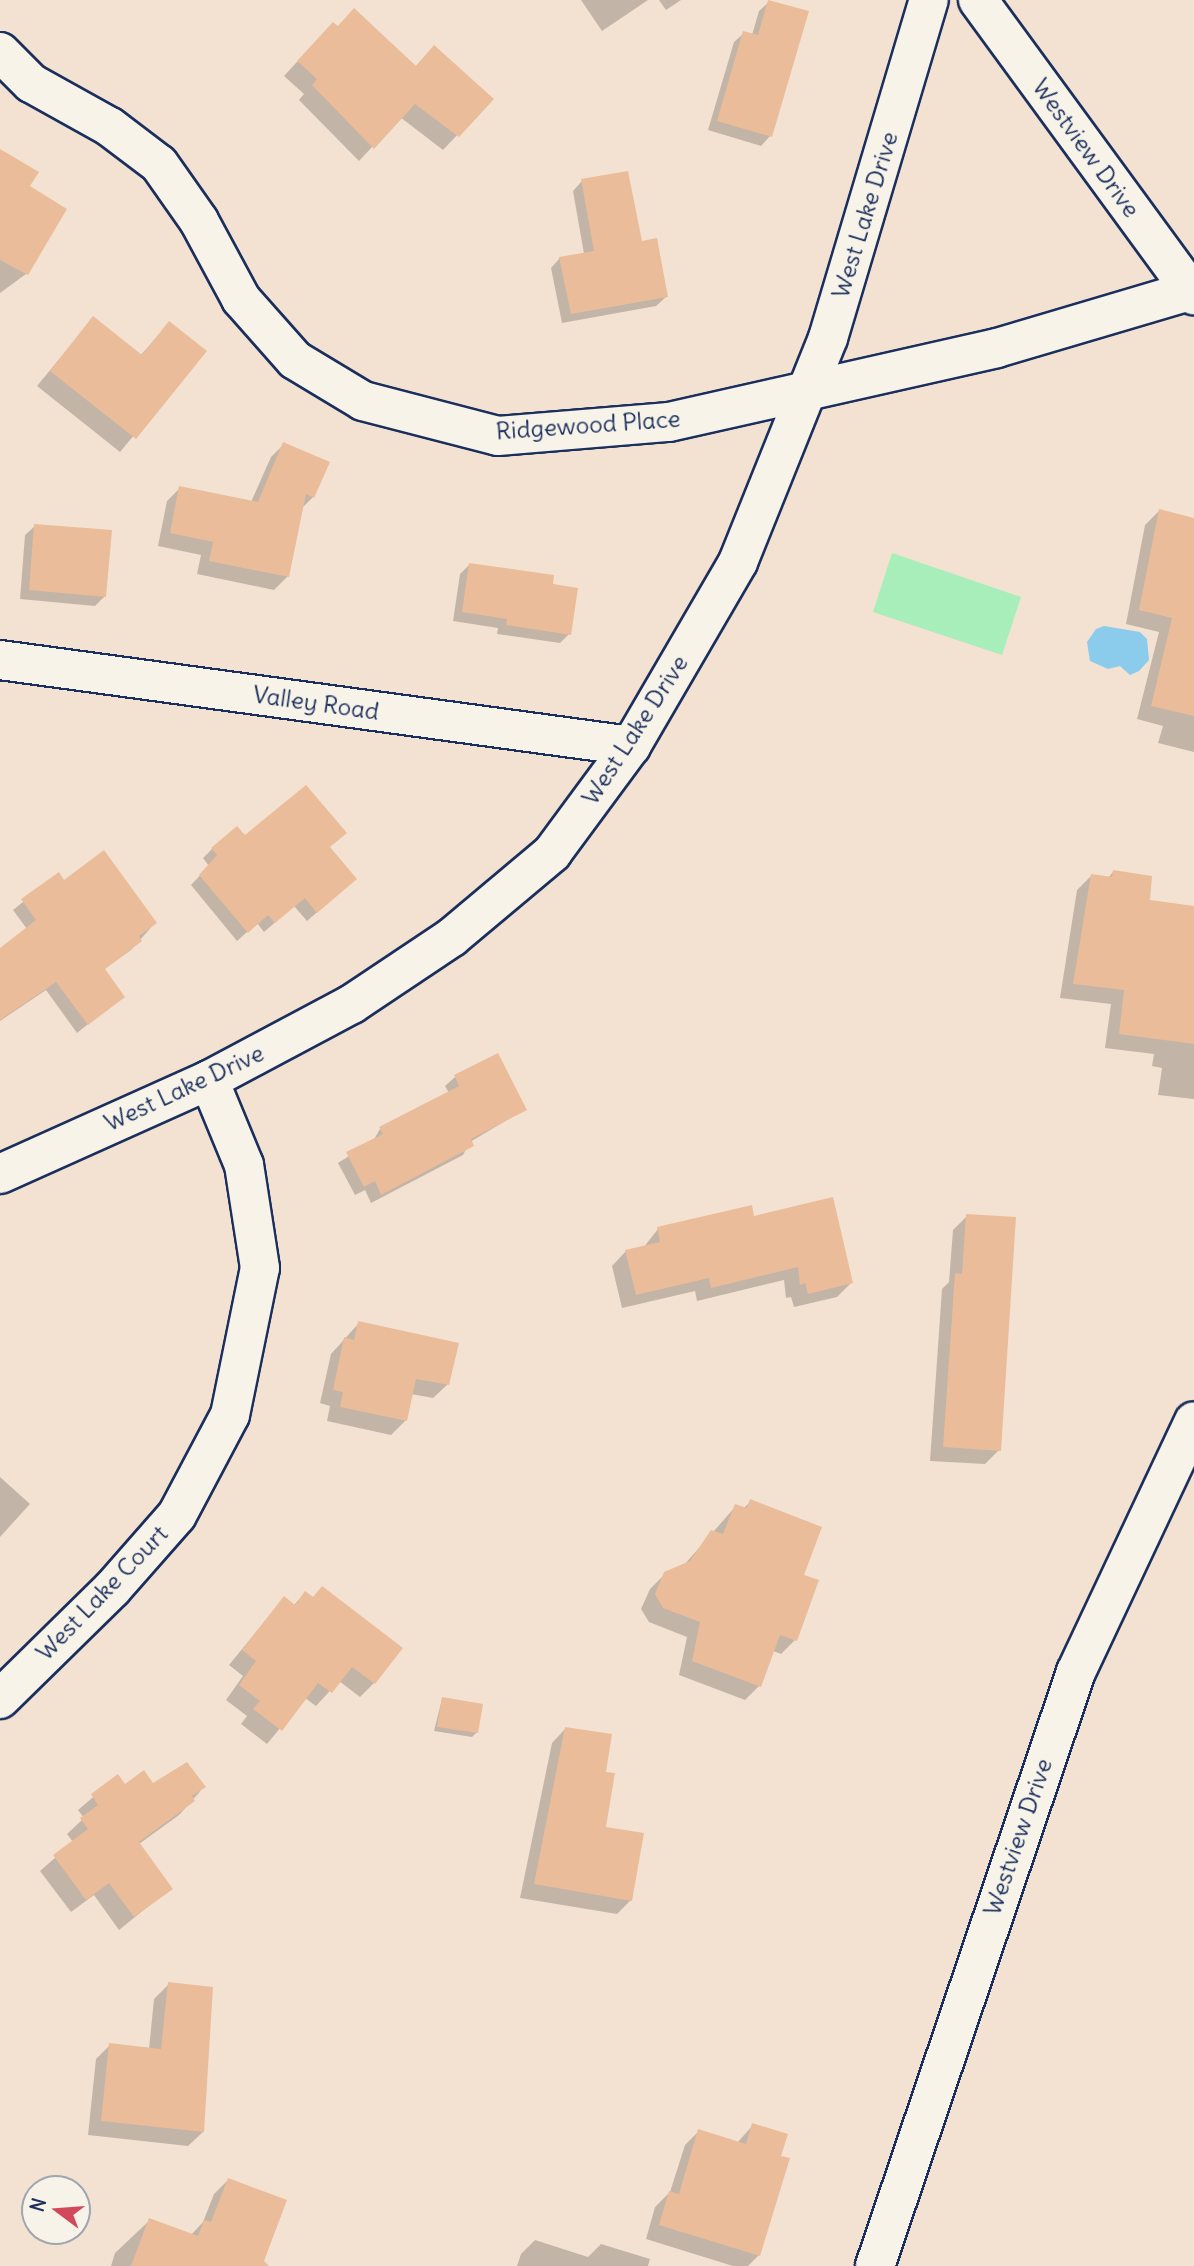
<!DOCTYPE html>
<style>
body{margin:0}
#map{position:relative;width:1194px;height:2266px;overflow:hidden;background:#f3e2d1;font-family:Delius,sans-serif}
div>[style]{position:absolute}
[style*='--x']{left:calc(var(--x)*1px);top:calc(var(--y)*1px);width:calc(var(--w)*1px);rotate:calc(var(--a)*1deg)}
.green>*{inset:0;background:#a8eeba}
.water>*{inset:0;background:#8bcbec}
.shadow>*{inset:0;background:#0003}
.building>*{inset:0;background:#eabc9a}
.roads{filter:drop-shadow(2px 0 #1b2f5e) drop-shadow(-2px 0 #1b2f5e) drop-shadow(0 2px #1b2f5e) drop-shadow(0 -2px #1b2f5e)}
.minor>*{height:38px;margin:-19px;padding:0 19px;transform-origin:19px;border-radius:19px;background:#f7f3e8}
.secondary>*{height:38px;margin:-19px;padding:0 19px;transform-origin:19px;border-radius:19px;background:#f7f3e8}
span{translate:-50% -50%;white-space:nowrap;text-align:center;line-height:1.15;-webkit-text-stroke:7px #f7f3e8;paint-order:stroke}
.street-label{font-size:24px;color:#1b2f5e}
.north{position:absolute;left:21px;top:2175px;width:70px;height:70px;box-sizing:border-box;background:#f7f3e8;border:2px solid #9fa5b1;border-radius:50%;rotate:286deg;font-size:19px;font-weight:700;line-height:28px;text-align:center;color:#1b2f5e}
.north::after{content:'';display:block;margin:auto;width:24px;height:32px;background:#d1495b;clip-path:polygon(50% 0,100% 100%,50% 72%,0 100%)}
</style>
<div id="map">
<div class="green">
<div style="clip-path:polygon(892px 553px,1021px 597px,1002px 655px,873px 612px)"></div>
</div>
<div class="water">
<div style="clip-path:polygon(1104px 626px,1140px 632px,1147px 639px,1149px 660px,1139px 671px,1130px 675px,1120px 666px,1108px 669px,1090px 661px,1087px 642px,1096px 629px)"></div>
</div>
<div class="shadow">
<div style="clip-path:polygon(581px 0,648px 0,602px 31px)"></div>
<div style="clip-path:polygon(659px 0,681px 0,666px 10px)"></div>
<div style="clip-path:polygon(769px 2px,770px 136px,761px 146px,708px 130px,734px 42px,744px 33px,752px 35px,759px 11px)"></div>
<div style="clip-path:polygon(337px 28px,415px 67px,434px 47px,491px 99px,443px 150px,400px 117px,359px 161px,299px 100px,304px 94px,284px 76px,319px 38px)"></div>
<div style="clip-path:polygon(0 151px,28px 187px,26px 274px,0 293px)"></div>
<div style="clip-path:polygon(582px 181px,641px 243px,666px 297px,656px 306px,562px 323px,551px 268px,560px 258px,584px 254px,573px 191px)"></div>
<div style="clip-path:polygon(93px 318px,140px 356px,169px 323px,204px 351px,120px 452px,37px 386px)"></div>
<div style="clip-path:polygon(284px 444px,313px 497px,301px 509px,288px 576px,274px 590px,197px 574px,201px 555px,158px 546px,167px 501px,180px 488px,251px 502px,271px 457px)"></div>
<div style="clip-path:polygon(1159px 511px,1194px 520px,1194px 752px,1158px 743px,1163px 726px,1137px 719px,1159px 632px,1126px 624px,1145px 525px)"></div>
<div style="clip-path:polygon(35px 526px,105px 596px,95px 606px,20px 599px,25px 535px)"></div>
<div style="clip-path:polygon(470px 564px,551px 585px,569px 634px,560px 643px,497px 634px,498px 628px,453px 621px,460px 574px)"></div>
<div style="clip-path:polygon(245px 838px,329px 848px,345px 888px,307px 921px,294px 906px,264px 932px,257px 923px,237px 941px,191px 885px,209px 866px,203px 858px,212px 849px)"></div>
<div style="clip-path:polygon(1113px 872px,1148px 901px,1194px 907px,1194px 1099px,1158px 1095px,1162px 1068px,1152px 1066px,1154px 1054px,1105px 1048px,1111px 1004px,1060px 998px,1077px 890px,1091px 876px,1108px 878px)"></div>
<div style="clip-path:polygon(58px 874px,64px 882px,155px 923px,131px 950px,103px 970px,123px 996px,77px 1033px,46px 990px,0 1021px,0 951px,27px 929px,13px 910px)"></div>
<div style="clip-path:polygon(455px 1077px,524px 1110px,470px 1142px,463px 1155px,371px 1203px,365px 1190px,355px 1195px,338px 1163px,373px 1141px,380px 1129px,449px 1093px,445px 1086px)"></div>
<div style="clip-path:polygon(967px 1216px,999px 1450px,985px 1464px,930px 1461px,942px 1289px,949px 1282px,953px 1230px)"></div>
<div style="clip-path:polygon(753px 1218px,851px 1283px,837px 1297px,794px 1307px,791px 1297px,786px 1298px,784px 1280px,697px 1301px,695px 1291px,622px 1308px,612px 1266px,626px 1251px,644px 1247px,658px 1229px)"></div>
<div style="clip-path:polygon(359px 1323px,448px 1384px,433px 1398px,411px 1394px,405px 1421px,391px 1435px,327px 1421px,330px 1406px,320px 1403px,331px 1354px)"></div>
<div style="clip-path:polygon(0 1477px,30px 1504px,0 1537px)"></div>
<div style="clip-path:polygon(751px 1501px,801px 1576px,795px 1640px,781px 1654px,773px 1651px,759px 1686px,745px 1700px,679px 1675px,687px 1637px,649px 1622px,641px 1609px,650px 1589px,665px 1574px,684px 1565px,736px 1506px,743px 1509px)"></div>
<div style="clip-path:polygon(305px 1593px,374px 1683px,360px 1697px,339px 1681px,316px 1706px,305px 1698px,267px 1744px,241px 1724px,247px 1716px,226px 1700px,243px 1676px,229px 1665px,284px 1598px,293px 1606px)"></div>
<div style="clip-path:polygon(442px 1699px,477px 1732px,472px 1737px,434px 1731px)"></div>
<div style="clip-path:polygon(566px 1728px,631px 1900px,617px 1914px,520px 1898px,552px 1743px)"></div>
<div style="clip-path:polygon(118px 1776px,125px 1786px,204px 1787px,179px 1815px,139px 1844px,171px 1888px,119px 1930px,94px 1895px,71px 1912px,40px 1871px,73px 1842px,67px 1834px,84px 1818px,78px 1810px)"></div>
<div style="clip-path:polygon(169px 1984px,203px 2132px,188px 2146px,88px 2135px,96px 2059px,110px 2045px,149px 2049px,154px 1999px)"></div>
<div style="clip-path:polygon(753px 2125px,779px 2157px,759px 2255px,748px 2266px,733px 2266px,646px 2239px,655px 2207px,670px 2192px,685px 2145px,699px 2131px,737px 2143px)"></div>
<div style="clip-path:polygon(228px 2180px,260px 2266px,111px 2266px,115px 2253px,150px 2220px,191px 2235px,203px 2222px,214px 2194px)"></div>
<div style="clip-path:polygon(535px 2240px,588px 2257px,601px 2244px,650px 2259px,648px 2266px,517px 2266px,521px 2254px)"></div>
</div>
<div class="building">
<div style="clip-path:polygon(768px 0,809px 11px,772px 137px,717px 121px,743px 31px,758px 35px)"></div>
<div style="clip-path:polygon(354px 8px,416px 66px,434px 45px,494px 99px,459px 137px,415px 104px,374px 149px,312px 85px,317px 79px,297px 61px,333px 22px,338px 26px)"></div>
<div style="clip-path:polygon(0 149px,39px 172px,30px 186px,67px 209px,28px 275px,0 260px)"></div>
<div style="clip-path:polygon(628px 171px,642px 241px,657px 238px,668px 297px,571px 314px,559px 257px,594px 251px,581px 179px)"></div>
<div style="clip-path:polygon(93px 316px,142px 355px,169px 321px,207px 351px,136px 439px,50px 371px)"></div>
<div style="clip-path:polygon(283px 442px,330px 462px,314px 498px,306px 494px,289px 577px,209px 561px,213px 542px,170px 533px,179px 486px,258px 502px)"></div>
<div style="clip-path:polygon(1159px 509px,1194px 518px,1194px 716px,1151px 706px,1172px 618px,1139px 610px)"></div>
<div style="clip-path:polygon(34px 524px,112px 530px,106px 597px,29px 590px)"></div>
<div style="clip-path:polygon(469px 563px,554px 575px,553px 584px,578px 588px,571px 635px,506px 625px,507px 619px,462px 612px)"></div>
<div style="clip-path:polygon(306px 785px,347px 833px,330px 847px,357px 879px,317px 913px,305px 898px,275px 923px,268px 915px,248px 933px,199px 875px,217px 855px,211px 848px,237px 826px,245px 835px)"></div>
<div style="clip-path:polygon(104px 850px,157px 923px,139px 936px,142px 941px,105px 969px,125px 997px,88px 1025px,56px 982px,0 1020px,0 948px,36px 920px,21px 899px,59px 872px,64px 880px)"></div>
<div style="clip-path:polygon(1113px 870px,1152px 876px,1150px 900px,1194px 906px,1194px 1044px,1119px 1034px,1124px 990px,1073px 984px,1091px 874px,1112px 877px)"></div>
<div style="clip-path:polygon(498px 1053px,527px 1110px,471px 1139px,474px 1146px,381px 1195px,375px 1181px,364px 1187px,346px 1152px,383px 1134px,379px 1127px,459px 1086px,454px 1075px)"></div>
<div style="clip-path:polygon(833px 1197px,853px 1283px,808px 1294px,805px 1283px,800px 1285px,798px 1267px,711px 1288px,709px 1278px,636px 1295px,625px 1250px,660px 1242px,657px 1227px,752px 1205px,754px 1216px)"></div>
<div style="clip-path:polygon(966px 1214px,1016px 1217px,1001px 1451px,943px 1447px,955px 1273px,962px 1274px)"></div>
<div style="clip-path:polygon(358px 1321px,459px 1343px,449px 1385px,416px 1379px,407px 1421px,340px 1407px,343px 1392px,333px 1390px,344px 1337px,354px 1340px)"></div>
<div style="clip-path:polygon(750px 1499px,822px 1527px,804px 1575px,819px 1580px,797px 1641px,780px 1635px,761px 1687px,692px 1661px,700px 1622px,663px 1608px,655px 1594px,664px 1572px,690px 1561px,711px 1530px,723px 1534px,735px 1504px,747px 1508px)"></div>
<div style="clip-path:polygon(322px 1586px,403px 1648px,375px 1684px,352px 1667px,332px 1693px,318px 1683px,282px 1731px,253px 1709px,260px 1701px,239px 1685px,256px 1661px,242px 1650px,284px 1596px,295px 1605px,305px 1591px,313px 1597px)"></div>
<div style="clip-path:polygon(442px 1697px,483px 1704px,478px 1733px,437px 1727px)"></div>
<div style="clip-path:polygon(565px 1727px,612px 1734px,606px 1772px,615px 1773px,606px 1827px,644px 1833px,632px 1901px,534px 1884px)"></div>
<div style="clip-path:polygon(187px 1762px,206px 1787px,192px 1796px,195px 1801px,139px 1842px,173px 1889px,134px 1917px,109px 1883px,86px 1900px,53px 1855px,88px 1829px,80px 1818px,98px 1805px,91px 1794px,118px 1774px,125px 1784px,144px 1770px,153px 1783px)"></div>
<div style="clip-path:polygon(168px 1982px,213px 1987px,204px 2132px,101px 2121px,109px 2043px,161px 2049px)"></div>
<div style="clip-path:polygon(752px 2123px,788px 2134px,781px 2156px,790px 2158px,760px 2256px,659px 2225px,669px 2191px,679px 2194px,698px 2129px,746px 2144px)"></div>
<div style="clip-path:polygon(228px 2178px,287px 2200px,264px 2261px,269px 2266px,131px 2266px,149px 2218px,198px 2236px,204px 2220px,211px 2222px)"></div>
</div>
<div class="roads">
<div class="minor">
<div style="--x:978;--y:0;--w:366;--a:53.8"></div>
<div style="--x:0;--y:52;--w:44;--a:45"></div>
<div style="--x:31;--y:83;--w:90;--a:29.1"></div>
<div style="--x:110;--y:127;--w:61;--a:37.1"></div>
<div style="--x:159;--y:164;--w:70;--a:54.9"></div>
<div style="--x:199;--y:221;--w:89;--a:61.7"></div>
<div style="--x:241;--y:299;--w:81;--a:48.5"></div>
<div style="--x:295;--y:360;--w:79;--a:31.1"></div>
<div style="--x:363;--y:401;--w:139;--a:14.5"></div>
<div style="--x:498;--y:436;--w:172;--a:-4.7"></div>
<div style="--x:669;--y:422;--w:336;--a:-12.7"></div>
<div style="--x:997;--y:348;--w:201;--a:-16.5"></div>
<div style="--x:0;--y:660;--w:637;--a:7.76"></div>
<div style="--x:0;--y:1699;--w:157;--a:-44.5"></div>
<div style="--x:112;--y:1589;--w:98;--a:-48.7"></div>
<div style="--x:177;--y:1515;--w:113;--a:-62.1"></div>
<div style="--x:230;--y:1415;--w:150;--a:-78.5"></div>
<div style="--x:260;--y:1268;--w:104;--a:-98.8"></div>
<div style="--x:244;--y:1165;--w:92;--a:-112.4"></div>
<div style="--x:875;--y:2266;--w:627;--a:-71.31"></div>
<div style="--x:1076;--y:1672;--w:277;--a:-64.8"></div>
</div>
<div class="secondary">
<div style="--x:0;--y:1174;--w:229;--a:-24.2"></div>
<div style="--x:209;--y:1080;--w:162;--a:-28"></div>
<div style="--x:352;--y:1004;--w:120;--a:-33.8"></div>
<div style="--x:452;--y:937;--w:131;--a:-40"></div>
<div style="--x:552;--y:853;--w:133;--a:-53.6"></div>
<div style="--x:631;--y:746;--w:213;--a:-59.8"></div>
<div style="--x:738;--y:562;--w:241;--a:-68.1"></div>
<div style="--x:828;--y:338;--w:353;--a:-73.4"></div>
</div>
</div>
<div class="street-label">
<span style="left:1086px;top:148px;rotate:54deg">Westview Drive</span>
<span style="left:865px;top:215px;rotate:-73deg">West Lake Drive</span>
<span style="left:588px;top:425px;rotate:-4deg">Ridgewood Place</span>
<span style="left:316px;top:703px;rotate:8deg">Valley Road</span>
<span style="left:635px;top:730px;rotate:-57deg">West Lake Drive</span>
<span style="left:184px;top:1088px;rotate:-25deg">West Lake Drive</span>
<span style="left:102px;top:1593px;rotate:-46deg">West Lake Court</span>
<span style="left:1018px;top:1837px;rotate:-71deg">Westview Drive</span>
</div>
<div class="north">N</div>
</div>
